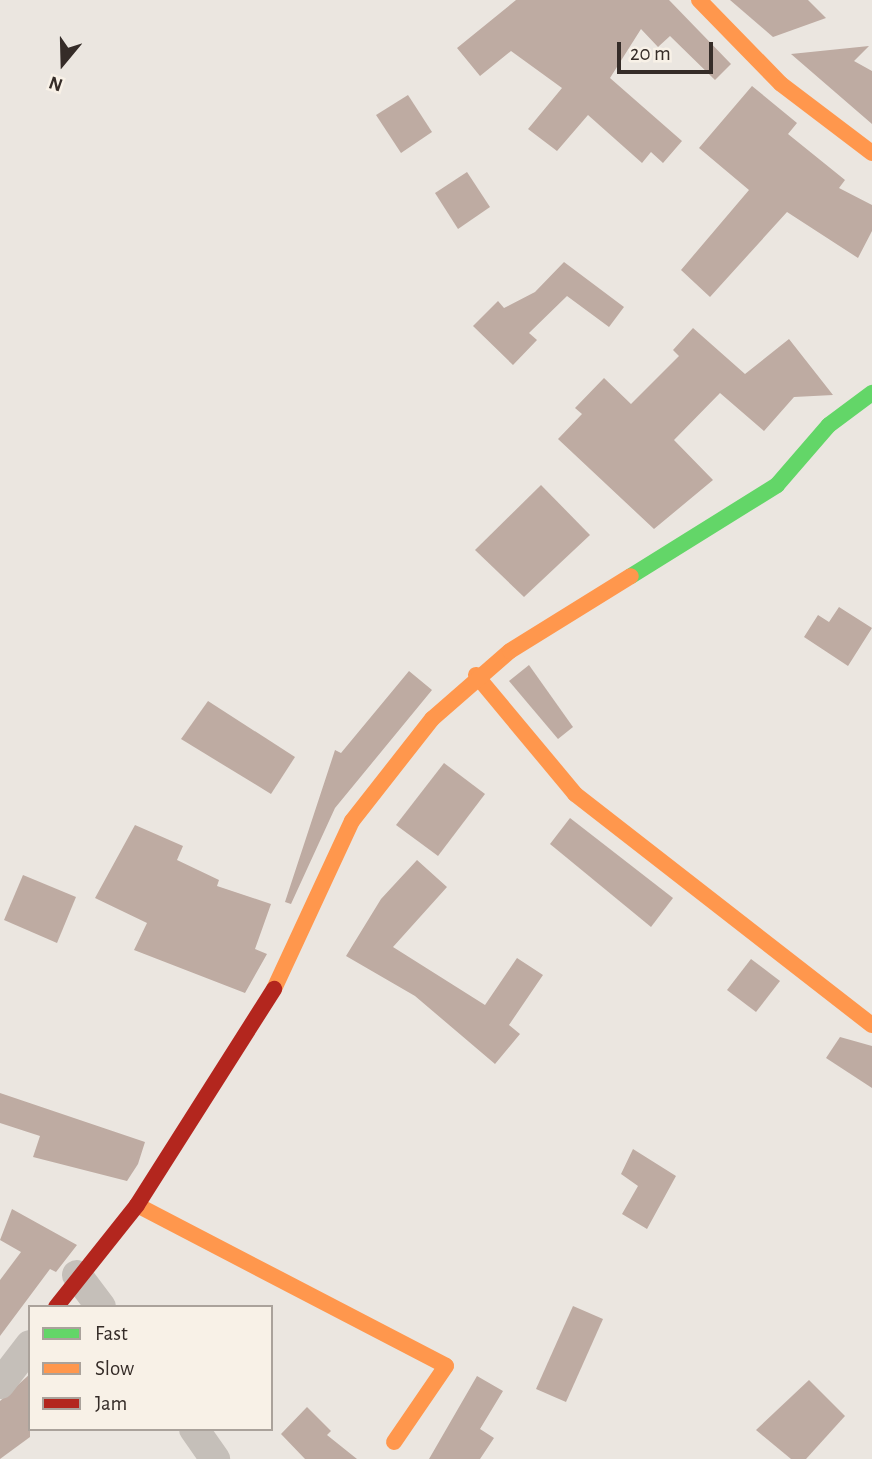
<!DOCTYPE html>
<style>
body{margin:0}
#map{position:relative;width:872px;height:1459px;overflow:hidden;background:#ebe6e0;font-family:"Alegreya Sans",sans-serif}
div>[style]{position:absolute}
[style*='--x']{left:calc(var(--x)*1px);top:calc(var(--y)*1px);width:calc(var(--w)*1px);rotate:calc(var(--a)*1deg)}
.building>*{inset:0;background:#beaba2}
.street>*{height:30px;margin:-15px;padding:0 15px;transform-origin:15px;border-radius:15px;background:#c5bfb9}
.fast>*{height:16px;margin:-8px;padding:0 8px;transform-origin:8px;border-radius:8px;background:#63d668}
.slow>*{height:16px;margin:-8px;padding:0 8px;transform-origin:8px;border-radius:8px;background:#ff974d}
.jam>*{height:16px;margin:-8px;padding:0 8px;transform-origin:8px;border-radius:8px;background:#b3261e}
span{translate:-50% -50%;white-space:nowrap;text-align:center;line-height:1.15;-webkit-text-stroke:5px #f8f1e7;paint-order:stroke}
.legend{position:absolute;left:28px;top:1305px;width:245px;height:126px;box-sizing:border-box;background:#f8f1e7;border:2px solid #aaa29b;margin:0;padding:9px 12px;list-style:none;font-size:21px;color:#352c28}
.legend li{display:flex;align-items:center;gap:14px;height:35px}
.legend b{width:35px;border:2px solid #aaa29b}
.north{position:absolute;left:28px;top:28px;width:70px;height:70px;-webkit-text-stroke:5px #f8f1e7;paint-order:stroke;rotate:199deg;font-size:19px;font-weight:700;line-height:28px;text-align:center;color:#352c28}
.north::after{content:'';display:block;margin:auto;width:24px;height:32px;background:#352c28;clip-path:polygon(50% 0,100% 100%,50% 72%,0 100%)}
.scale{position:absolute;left:617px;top:42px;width:96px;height:32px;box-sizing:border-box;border:4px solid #352c28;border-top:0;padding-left:9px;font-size:21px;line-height:24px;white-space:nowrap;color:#352c28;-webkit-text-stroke:5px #f8f1e7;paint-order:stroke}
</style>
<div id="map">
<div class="building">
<div style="clip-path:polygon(516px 0,669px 0,731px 64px,715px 80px,670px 36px,658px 47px,641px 29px,610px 78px,682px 141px,663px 163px,651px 152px,642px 163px,588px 115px,557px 151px,528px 129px,562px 88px,511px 51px,480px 76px,457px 48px)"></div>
<div style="clip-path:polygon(730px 0,808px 0,826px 18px,773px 37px)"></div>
<div style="clip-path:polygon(869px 46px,854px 61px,872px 71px,872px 124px,791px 54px)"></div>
<div style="clip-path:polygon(752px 86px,797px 123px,788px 134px,845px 180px,839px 188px,872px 205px,872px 231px,858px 258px,787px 212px,710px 297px,681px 270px,749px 190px,699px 148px)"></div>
<div style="clip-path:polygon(408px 95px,432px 132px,401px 153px,376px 115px)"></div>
<div style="clip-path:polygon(467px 172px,490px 207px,458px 229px,435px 193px)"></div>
<div style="clip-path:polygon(564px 262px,624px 307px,609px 327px,567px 296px,529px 333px,537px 340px,513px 365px,473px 326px,498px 301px,504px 308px,535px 292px)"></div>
<div style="clip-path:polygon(693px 328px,745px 374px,789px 339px,833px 395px,794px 397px,764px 431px,720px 393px,674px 440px,713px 480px,654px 529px,558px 439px,582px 414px,575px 408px,604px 378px,631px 404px,679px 356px,673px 350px)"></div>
<div style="clip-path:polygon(541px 485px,590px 535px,524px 597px,475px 550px)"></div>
<div style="clip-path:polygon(839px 607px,872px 628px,848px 666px,804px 637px,818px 615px,829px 622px)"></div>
<div style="clip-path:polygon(529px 665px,573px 727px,558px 739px,509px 681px)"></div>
<div style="clip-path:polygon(409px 671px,432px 690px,335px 808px,291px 904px,285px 902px,335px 750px,341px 753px)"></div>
<div style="clip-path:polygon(208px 701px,295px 757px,271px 794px,181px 739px)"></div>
<div style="clip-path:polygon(444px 763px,485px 794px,438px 856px,396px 825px)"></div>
<div style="clip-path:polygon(570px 818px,673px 898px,651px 927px,550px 844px)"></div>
<div style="clip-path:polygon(135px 825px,183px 846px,177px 860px,219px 880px,217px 886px,271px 904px,255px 949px,267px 954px,245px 993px,134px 950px,147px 923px,95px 898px)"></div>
<div style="clip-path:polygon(417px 860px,447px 887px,393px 947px,485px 1005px,517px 958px,543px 975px,509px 1025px,520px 1034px,495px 1064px,415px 996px,346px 956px,381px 899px)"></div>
<div style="clip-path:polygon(23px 875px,76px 897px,57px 943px,4px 920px)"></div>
<div style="clip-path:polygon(751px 959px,780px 981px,756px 1012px,727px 990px)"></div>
<div style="clip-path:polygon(840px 1037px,872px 1046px,872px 1088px,826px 1058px)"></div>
<div style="clip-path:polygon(0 1093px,145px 1142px,138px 1164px,127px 1181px,33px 1157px,40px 1136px,0 1123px)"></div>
<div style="clip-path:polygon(633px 1149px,676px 1176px,647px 1229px,622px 1214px,638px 1186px,621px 1174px)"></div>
<div style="clip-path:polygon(12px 1209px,77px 1245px,56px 1272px,50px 1269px,0 1336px,0 1280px,21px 1252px,0 1240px)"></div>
<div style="clip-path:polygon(573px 1306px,603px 1319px,566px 1402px,536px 1389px)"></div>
<div style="clip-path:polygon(30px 1374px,30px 1437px,0 1459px,0 1401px)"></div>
<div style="clip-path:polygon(477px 1376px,503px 1391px,480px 1429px,494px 1438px,480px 1459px,429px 1459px)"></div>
<div style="clip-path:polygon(809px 1380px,845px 1416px,806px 1459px,791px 1459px,756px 1430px)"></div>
<div style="clip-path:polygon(307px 1407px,331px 1431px,327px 1435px,357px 1459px,305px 1459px,281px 1434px)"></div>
</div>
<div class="street">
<div style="--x:77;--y:1275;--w:40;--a:53"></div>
<div style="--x:0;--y:1384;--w:49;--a:-52.4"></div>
<div style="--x:194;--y:1429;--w:37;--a:55"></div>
</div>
<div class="fast">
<div style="--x:631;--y:576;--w:172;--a:-31.9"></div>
<div style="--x:777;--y:485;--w:79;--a:-49.1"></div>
<div style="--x:829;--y:425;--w:54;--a:-36.7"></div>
</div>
<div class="slow">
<div style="--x:699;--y:0;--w:117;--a:45.7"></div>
<div style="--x:781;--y:84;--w:114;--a:37.2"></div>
<div style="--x:476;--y:675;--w:155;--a:50.2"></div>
<div style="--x:575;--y:794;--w:376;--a:37.9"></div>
<div style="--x:274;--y:989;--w:185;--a:-65.1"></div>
<div style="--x:352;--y:821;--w:130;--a:-51.9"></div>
<div style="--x:432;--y:719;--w:103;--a:-41.1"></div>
<div style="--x:510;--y:651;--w:142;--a:-31.8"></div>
<div style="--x:137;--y:1205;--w:348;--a:27.5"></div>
<div style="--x:446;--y:1366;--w:92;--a:124.4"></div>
</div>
<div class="jam">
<div style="--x:56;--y:1307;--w:130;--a:-51.5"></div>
<div style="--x:137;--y:1205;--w:256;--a:-57.6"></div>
</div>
<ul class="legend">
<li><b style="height:9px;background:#63d668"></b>Fast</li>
<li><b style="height:9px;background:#ff974d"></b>Slow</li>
<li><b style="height:9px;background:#b3261e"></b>Jam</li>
</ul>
<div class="north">N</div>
<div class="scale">20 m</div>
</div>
